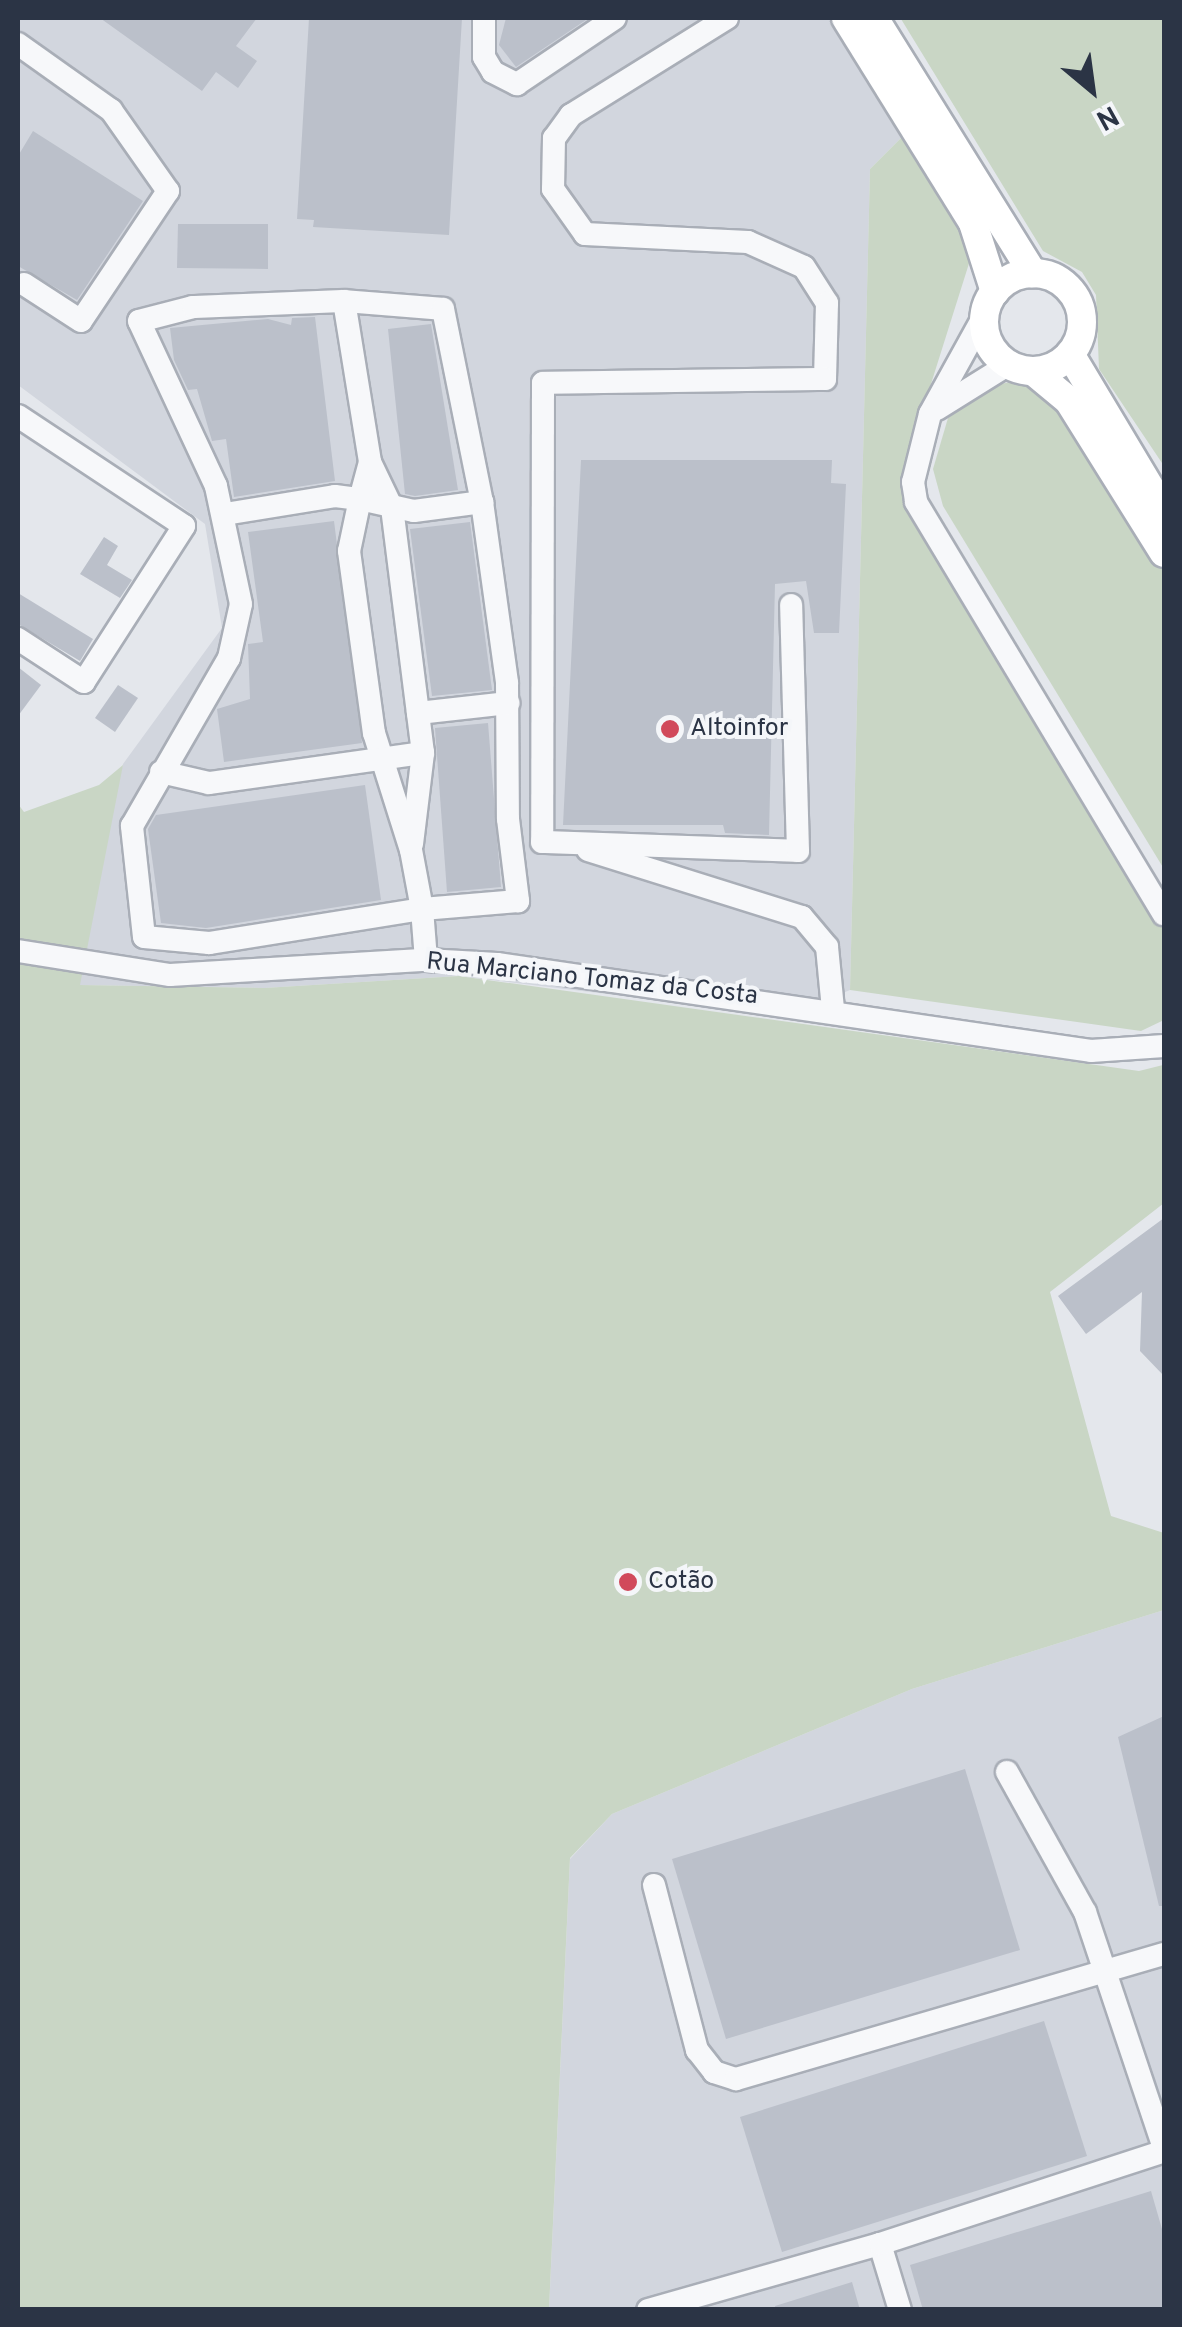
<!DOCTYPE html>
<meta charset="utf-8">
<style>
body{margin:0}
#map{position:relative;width:1182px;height:2327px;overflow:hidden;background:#e4e7ec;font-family:Overpass,sans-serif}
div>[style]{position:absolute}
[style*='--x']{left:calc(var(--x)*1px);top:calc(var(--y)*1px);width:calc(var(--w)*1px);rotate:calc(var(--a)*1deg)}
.built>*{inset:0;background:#d2d6de}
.green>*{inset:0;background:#c9d6c5}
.building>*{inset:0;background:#bbc0ca}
.roads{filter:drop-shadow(2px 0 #a9aeb7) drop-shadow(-2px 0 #a9aeb7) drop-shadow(0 2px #a9aeb7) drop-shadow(0 -2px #a9aeb7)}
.minor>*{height:22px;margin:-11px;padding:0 11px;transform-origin:11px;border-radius:11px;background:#f7f8fa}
.major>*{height:28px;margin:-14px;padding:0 14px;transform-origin:14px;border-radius:14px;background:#fff}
.major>.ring{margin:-14px;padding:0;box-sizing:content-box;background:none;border:28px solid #fff;border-radius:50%}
.dots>*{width:28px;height:28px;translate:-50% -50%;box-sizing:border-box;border:5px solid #f4f6f9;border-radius:50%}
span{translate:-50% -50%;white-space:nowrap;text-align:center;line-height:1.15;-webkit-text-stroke:8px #f4f6f9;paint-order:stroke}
.poi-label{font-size:25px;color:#2b3445}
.left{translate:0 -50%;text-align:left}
.street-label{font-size:25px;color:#2b3445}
.frame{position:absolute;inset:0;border:20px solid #2b3445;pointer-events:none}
.north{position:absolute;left:1042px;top:40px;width:100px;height:100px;-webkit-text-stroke:8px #f4f6f9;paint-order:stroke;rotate:151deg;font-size:28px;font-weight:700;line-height:40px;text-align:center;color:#2b3445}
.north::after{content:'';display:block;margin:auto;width:35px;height:45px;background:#2b3445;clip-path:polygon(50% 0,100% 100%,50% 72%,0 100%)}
</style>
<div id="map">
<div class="built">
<div style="clip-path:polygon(18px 18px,892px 18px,905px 134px,870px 169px,850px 990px,788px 1016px,459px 976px,264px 988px,79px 985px,86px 911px,123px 764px,222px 628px,205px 524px,18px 385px)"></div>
<div style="clip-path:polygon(1164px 1610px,1164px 2309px,549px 2310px,570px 1859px,612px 1814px,912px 1689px)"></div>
</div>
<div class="green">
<div style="clip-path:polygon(1164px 18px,1164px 466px,1099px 369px,1096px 295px,1082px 272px,1043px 251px,901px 19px)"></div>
<div style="clip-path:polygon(905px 134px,972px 254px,906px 463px,905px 504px,1164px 925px,1164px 1020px,1141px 1031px,850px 990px,870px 169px)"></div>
<div style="clip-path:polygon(1021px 380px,1057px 399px,1164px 572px,1164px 869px,943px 506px,933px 469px,948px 418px,991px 386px)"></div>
<div style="clip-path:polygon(123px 765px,80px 985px,264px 988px,459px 976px,1139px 1071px,1163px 1065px,1164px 1203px,1050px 1292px,1111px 1516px,1164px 1533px,1164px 1610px,912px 1689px,612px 1814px,570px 1858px,549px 2309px,18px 2309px,18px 804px,24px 812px,99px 785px)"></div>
</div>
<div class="building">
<div style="clip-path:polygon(100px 18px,257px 18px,236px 46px,257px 61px,238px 88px,216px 72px,202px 91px)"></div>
<div style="clip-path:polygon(309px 18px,462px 18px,449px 235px,313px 227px,314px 220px,297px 219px)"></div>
<div style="clip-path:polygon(506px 18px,589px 18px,516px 67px,499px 45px)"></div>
<div style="clip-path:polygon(33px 131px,143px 201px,77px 300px,18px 266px,18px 156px)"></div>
<div style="clip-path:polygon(178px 224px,268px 224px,268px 269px,177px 268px)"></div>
<div style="clip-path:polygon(315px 317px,335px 481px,234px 497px,226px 439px,212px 441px,197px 389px,188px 390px,174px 360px,170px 328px,268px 319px,291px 325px,292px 318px)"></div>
<div style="clip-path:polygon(431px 324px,458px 490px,415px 496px,405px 494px,388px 329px)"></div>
<div style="clip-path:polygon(581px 460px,832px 460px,831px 483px,846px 484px,839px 633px,814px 633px,806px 581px,775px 584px,769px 835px,725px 833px,723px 825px,563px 825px)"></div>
<div style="clip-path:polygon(334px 521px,362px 743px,224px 762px,217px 709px,250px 699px,248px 644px,263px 642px,248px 532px)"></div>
<div style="clip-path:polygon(470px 522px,492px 690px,432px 696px,410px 529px)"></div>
<div style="clip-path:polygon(104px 537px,118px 546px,107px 565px,132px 580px,120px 598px,80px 574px)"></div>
<div style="clip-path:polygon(18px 593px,93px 639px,80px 661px,18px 624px)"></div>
<div style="clip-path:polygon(18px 667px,41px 685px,18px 716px)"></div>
<div style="clip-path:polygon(118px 685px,138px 698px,115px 732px,95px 718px)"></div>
<div style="clip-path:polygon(488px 723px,501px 887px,447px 892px,435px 728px)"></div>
<div style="clip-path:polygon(365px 785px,381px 900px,206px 928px,161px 923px,148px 829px,156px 815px)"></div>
<div style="clip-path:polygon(1164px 1218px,1164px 1376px,1140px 1351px,1142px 1292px,1086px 1334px,1058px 1296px)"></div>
<div style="clip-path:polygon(1164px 1716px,1164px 1906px,1159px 1906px,1118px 1737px)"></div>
<div style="clip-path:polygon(965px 1769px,1020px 1950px,726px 2039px,672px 1859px)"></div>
<div style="clip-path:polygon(1044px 2021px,1087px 2156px,782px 2252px,740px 2117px)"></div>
<div style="clip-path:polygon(1151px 2191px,1164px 2236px,1164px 2310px,923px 2310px,910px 2265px)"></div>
<div style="clip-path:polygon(852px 2282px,860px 2310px,776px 2310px,775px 2306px)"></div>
</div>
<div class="roads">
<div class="minor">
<div style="--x:484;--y:18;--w:39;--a:90"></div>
<div style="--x:484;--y:57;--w:17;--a:59"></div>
<div style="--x:493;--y:72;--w:27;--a:27"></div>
<div style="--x:517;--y:84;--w:118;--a:-34"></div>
<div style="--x:727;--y:18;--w:184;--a:148.1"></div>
<div style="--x:571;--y:115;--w:29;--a:126"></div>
<div style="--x:554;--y:138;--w:51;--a:91.1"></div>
<div style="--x:553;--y:189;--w:55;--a:54.6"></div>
<div style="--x:585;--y:234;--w:163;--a:2.8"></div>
<div style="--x:748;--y:242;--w:61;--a:24.1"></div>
<div style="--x:804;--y:267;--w:43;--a:57.4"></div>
<div style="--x:827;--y:303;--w:76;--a:91.5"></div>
<div style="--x:825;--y:379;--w:282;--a:179.2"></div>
<div style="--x:543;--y:383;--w:459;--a:90.1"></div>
<div style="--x:542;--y:842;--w:256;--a:2"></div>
<div style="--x:798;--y:851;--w:246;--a:-91.6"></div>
<div style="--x:18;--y:44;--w:114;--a:35.4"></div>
<div style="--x:111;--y:110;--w:99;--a:54.9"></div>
<div style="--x:168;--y:191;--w:156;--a:123.8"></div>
<div style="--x:81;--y:321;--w:68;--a:-147"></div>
<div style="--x:344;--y:301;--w:99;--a:4.6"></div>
<div style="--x:443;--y:309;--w:197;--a:78.6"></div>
<div style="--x:984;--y:316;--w:112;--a:118.9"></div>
<div style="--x:930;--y:414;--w:70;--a:104"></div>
<div style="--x:913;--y:482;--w:20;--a:81"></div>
<div style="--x:916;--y:502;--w:481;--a:59"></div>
<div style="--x:937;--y:409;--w:85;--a:-32"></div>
<div style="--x:18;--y:416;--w:199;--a:33.5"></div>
<div style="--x:184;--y:526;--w:185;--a:122.7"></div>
<div style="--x:84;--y:682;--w:79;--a:-146.9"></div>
<div style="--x:225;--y:514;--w:111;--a:-9.3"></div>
<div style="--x:335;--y:496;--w:25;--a:7"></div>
<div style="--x:360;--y:499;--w:55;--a:12.5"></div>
<div style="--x:414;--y:511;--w:69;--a:-7.5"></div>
<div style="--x:482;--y:502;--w:183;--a:82.1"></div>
<div style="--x:507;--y:683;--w:136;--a:89.6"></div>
<div style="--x:508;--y:819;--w:83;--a:83"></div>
<div style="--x:518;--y:901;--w:96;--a:175.2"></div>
<div style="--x:422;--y:909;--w:216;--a:170.9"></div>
<div style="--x:209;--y:943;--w:65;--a:-174.7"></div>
<div style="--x:144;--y:937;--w:112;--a:-96.2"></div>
<div style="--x:132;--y:826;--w:194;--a:-60"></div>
<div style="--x:229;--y:658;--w:55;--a:-77.5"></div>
<div style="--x:241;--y:604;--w:121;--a:-102"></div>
<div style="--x:216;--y:486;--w:182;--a:-115"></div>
<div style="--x:139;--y:321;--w:56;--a:-14.5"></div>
<div style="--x:193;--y:307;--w:151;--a:-2.3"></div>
<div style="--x:344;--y:301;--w:163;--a:80.8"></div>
<div style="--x:370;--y:462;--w:38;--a:105"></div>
<div style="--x:360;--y:499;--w:53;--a:101.9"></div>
<div style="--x:349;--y:551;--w:184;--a:82.2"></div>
<div style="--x:374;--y:733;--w:123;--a:72.5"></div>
<div style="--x:411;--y:850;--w:60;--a:79.4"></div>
<div style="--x:422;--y:909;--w:51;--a:85.5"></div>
<div style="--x:418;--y:713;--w:91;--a:-6.3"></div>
<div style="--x:161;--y:772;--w:49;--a:12.9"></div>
<div style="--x:209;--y:783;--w:216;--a:-8"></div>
<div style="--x:423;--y:753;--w:247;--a:-97.2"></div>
<div style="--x:392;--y:508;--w:51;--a:-115.6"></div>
<div style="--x:412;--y:844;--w:92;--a:-83.1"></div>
<div style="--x:588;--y:850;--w:224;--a:17.4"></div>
<div style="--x:802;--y:917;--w:39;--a:50"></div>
<div style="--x:827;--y:947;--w:62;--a:84.5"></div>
<div style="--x:18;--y:951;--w:154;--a:9"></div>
<div style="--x:170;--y:975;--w:256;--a:-3.4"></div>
<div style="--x:426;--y:960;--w:71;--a:3.2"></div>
<div style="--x:497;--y:964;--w:600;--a:8.33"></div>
<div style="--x:1091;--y:1051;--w:73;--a:-3.9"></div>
<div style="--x:1007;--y:1772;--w:160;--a:60.9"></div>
<div style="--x:1085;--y:1912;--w:249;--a:71.5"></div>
<div style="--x:654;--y:1885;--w:171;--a:75.4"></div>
<div style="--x:697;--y:2050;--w:28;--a:52"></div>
<div style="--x:714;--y:2072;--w:23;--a:18"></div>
<div style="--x:736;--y:2079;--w:446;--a:-16.3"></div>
<div style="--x:648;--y:2310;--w:241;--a:-15.9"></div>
<div style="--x:900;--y:2310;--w:69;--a:-106.9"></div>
<div style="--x:880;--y:2244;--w:299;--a:-18.1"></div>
</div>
<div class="major">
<div style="--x:846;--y:18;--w:241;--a:58.2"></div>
<div style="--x:973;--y:223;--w:72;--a:72.3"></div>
<div style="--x:874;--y:18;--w:301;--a:58.1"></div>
<div class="ring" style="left:984px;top:273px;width:70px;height:70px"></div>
<div style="--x:1070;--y:354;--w:183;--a:59.1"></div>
<div style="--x:1033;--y:371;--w:47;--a:39.8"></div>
<div style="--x:1069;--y:401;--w:179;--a:58"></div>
</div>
</div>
<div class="dots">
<div style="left:670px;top:729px;background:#d1495b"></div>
<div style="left:628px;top:1582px;background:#d1495b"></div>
</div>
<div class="poi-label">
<span class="left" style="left:690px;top:729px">Altoinfor</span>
<span class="left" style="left:648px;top:1582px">Cotão</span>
</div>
<div class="street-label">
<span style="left:592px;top:980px;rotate:6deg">Rua Marciano Tomaz da Costa</span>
</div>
<div class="frame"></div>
<div class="north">N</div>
</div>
